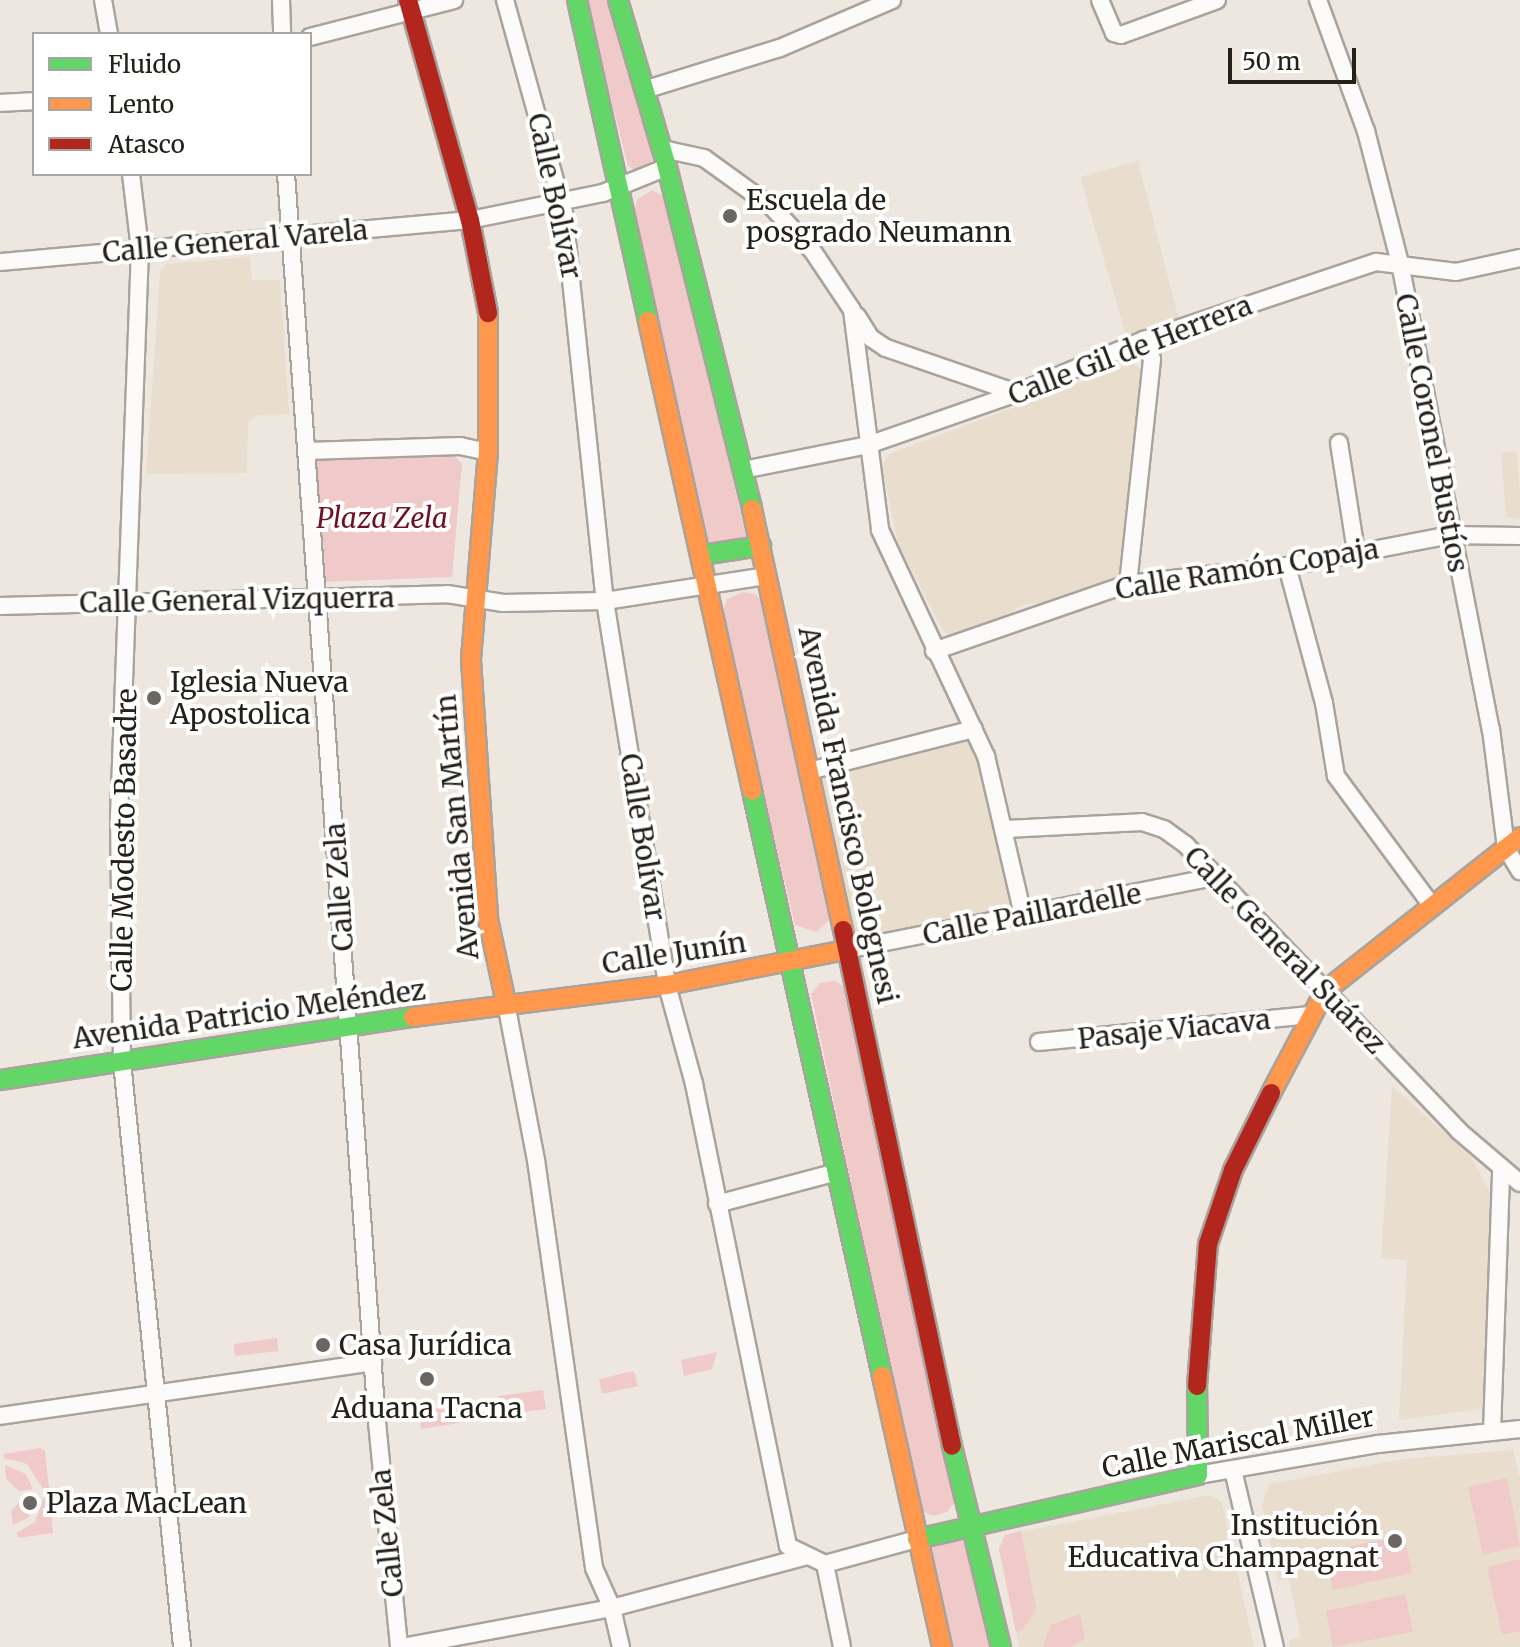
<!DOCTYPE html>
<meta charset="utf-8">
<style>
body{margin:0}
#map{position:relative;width:1520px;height:1647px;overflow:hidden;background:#eee7df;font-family:Merriweather,serif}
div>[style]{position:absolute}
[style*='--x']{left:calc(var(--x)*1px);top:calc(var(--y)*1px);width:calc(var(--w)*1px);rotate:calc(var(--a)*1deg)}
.built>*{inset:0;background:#e9ddce}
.green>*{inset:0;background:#efcac8}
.roads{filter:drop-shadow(2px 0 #a9a39d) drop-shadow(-2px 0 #a9a39d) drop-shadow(0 2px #a9a39d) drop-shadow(0 -2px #a9a39d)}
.street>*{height:16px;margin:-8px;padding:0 8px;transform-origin:8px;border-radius:8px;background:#fcfbfa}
.fast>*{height:18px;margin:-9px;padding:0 9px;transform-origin:9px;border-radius:9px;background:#63d668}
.slow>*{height:18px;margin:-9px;padding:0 9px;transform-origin:9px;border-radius:9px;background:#ff974d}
.jam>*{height:18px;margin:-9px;padding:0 9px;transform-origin:9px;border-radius:9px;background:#b3261e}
.dots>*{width:22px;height:22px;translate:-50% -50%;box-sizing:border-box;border:4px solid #fff;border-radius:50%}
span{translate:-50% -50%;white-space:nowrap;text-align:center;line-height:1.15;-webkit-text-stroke:8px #fff;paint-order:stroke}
.street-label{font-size:28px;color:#24201a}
.poi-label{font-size:28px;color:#24201a}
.left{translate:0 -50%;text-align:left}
.right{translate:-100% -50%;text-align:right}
.park-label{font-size:28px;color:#6f1126;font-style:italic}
.legend{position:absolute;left:32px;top:32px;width:280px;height:144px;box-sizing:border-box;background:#fff;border:2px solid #a7a6a3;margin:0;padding:10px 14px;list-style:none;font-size:24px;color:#24201a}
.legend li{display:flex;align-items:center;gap:16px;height:40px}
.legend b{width:40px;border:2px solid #a7a6a3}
.scale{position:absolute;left:1228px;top:48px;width:128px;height:36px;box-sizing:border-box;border:4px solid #24201a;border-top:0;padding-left:10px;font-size:24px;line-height:28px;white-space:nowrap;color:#24201a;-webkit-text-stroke:6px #fff;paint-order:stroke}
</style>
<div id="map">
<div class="built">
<div style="clip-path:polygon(1138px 161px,1179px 320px,1126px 335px,1080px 177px)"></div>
<div style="clip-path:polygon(250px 257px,252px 280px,280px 280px,289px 414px,257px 415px,248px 423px,247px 473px,146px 474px,160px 273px,166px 264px)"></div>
<div style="clip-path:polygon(1132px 363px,1143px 370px,1119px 581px,1041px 608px,1033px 603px,1016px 608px,1011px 617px,950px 635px,943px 631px,898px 543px,882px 466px,889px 454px)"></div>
<div style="clip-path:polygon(1517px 451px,1520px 493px,1520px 519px,1506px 517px,1501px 453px)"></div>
<div style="clip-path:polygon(974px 729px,1024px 919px,850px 949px,809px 771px)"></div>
<div style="clip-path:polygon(1392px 1086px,1470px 1155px,1492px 1196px,1487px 1408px,1399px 1420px,1407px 1260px,1381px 1258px)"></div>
<div style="clip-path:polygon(1513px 1450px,1520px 1478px,1520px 1647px,1290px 1647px,1289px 1640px,1301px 1637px,1289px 1579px,1278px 1580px,1262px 1504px,1270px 1484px,1404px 1459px)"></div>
<div style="clip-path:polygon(1210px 1495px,1222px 1502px,1254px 1647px,1019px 1647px,999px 1549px,1005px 1535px)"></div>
</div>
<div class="green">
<div style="clip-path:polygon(586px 0,611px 0,654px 155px,649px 167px,637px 172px,628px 166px)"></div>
<div style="clip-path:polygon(652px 190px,668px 199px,747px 540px,707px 542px,634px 212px,637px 200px)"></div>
<div style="clip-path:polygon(453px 454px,462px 464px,452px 577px,321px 582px,315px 456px)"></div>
<div style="clip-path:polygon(743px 592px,756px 594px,766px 607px,833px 917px,816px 932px,795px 925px,721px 617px,727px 599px)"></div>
<div style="clip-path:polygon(835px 981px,849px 990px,956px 1501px,947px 1512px,934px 1516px,920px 1511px,811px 994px,820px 983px)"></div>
<div style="clip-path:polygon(277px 1338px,278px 1351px,235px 1356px,234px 1344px)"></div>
<div style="clip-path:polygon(717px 1352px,712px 1369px,684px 1376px,681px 1360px)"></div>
<div style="clip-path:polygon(634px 1371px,638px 1386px,602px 1394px,599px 1379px)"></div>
<div style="clip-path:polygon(543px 1390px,546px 1409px,501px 1415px,498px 1396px)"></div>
<div style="clip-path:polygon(456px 1405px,459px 1423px,421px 1429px,419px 1410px)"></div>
<div style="clip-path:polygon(40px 1448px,45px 1451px,49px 1489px,43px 1489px,27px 1464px,4px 1458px,4px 1454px)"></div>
<div style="clip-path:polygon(5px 1465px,26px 1474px,33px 1489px,19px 1491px,6px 1479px)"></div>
<div style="clip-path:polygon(1507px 1478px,1520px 1546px,1483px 1555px,1468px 1487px)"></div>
<div style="clip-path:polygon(37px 1496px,28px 1518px,13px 1525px,11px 1511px,23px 1498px)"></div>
<div style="clip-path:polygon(50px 1496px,53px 1533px,18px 1538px,17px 1533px,35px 1522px,44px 1497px)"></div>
<div style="clip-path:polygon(1021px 1531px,1036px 1608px,1024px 1629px,1016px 1632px,999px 1549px,1005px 1535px)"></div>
<div style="clip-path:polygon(1404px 1535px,1412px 1573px,1333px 1590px,1325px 1552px)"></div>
<div style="clip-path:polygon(958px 1538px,966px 1545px,990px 1647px,951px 1647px,928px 1548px,939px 1539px)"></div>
<div style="clip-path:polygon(1520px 1559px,1520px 1631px,1502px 1635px,1487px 1567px)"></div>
<div style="clip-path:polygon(1405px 1594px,1413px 1632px,1333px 1647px,1326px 1611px)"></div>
<div style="clip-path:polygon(1080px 1614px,1085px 1639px,1070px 1647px,1043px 1647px,1051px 1625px)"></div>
</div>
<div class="roads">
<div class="street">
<div style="--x:103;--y:0;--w:35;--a:80"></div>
<div style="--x:281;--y:0;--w:34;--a:88"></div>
<div style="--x:505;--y:0;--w:221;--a:74.5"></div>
<div style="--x:564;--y:213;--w:390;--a:84"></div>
<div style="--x:605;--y:601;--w:389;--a:80.8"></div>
<div style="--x:667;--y:985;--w:103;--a:74.7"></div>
<div style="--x:694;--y:1084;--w:471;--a:78.5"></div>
<div style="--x:788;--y:1546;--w:41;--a:25.9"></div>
<div style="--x:1100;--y:0;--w:36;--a:67"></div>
<div style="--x:1114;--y:33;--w:7;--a:16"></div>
<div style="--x:1121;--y:35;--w:102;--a:-20"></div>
<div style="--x:1318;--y:0;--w:140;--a:69.9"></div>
<div style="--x:1366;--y:131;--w:136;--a:75.6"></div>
<div style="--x:1400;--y:263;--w:475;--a:79"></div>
<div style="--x:1491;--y:729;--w:120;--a:82.8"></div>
<div style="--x:1506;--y:848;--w:27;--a:59"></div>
<div style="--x:310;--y:37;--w:149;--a:-14.4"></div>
<div style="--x:644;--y:90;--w:142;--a:-17.2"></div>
<div style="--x:780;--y:48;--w:122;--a:-23.2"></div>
<div style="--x:0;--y:103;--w:34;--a:-3"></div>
<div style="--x:663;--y:149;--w:42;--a:12.4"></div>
<div style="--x:704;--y:158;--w:84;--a:35.8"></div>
<div style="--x:772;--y:207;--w:59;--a:47.1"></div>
<div style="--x:812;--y:250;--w:72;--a:56.3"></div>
<div style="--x:852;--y:310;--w:222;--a:82.7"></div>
<div style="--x:880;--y:530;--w:250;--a:64.9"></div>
<div style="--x:986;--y:756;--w:167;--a:76.9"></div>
<div style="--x:131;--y:174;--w:76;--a:83.2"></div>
<div style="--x:140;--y:249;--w:566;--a:92.12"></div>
<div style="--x:119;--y:815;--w:247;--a:89.3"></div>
<div style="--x:122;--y:1062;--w:588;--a:84.14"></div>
<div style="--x:286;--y:174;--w:1251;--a:85.83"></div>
<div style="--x:377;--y:1422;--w:226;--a:84.4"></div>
<div style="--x:0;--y:262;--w:472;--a:-5.1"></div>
<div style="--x:470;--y:220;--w:136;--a:-11.5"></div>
<div style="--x:603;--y:193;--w:69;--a:-22.1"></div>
<div style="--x:857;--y:316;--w:26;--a:58"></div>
<div style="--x:871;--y:338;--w:18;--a:34"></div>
<div style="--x:886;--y:348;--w:139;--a:19"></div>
<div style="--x:1339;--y:443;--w:110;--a:81.1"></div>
<div style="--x:307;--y:451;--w:153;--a:-1.9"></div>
<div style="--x:460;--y:446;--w:29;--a:12"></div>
<div style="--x:743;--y:470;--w:127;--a:-11.3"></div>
<div style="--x:868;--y:445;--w:158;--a:-19.2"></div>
<div style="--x:1017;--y:393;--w:138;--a:-22.7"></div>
<div style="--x:1144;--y:340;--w:245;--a:-18.6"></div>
<div style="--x:1376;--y:262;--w:81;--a:7.1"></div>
<div style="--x:1456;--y:272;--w:66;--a:-12.3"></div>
<div style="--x:1287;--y:566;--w:142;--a:74.9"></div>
<div style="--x:1324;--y:703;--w:74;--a:80.7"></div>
<div style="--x:1336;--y:776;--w:158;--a:53.5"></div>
<div style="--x:1128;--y:584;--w:226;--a:-83.9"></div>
<div style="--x:1152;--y:359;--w:21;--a:-113"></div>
<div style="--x:0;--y:606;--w:447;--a:-1.5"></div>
<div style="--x:447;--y:594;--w:57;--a:9.1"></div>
<div style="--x:503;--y:603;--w:102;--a:-1.1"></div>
<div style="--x:605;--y:601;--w:164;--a:-8.8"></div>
<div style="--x:934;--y:651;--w:205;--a:-19.1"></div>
<div style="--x:1128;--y:584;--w:168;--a:-6.5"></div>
<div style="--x:1295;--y:565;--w:159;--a:-10.9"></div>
<div style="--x:1451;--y:535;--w:69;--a:0.8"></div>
<div style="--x:809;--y:771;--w:170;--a:-14.3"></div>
<div style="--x:1006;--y:829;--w:136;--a:-2.9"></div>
<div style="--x:1142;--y:822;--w:23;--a:18"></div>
<div style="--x:1164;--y:829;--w:27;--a:36"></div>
<div style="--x:1186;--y:845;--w:395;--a:46.3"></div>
<div style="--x:1459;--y:1131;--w:80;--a:40.4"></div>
<div style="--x:850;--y:949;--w:371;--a:-11.2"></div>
<div style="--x:506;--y:1003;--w:160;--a:79.2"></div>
<div style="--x:536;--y:1160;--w:412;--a:81.9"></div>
<div style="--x:594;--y:1568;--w:44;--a:65.8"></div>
<div style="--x:612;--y:1608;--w:40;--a:77"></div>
<div style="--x:1039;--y:1042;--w:272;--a:-5.7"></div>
<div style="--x:717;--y:1204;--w:124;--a:-14.9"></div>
<div style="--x:0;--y:1416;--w:377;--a:-8.2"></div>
<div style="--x:1492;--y:1432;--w:261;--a:-88"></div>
<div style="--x:1233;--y:1470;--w:182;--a:76.7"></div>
<div style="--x:1198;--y:1475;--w:183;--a:-9.8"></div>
<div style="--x:1378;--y:1444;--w:143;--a:-6"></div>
<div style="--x:825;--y:1564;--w:95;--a:-15.2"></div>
<div style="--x:825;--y:1564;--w:85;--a:78.4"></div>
<div style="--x:403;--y:1647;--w:213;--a:-10.6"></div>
<div style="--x:612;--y:1608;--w:202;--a:-14.9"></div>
</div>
<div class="fast">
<div style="--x:577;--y:0;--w:329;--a:77.5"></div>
<div style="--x:618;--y:0;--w:174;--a:73.6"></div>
<div style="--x:667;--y:167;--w:352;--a:76"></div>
<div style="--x:702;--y:555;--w:60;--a:-8.7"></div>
<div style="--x:752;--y:791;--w:599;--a:77.47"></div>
<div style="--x:0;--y:1080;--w:418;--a:-8.7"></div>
<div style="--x:952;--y:1446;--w:207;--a:76.3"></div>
<div style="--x:917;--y:1539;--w:288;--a:-12.8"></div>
<div style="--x:1198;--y:1475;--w:89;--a:-90.6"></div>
</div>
<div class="slow">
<div style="--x:488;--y:313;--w:139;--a:90"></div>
<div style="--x:488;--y:452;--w:209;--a:94.7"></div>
<div style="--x:471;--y:660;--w:260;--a:86.2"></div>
<div style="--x:488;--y:919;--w:86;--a:77.9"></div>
<div style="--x:648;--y:321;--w:481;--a:77.5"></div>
<div style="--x:752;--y:509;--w:431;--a:77.8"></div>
<div style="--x:413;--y:1017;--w:256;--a:-7.2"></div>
<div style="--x:667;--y:985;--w:187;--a:-11.1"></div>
<div style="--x:1271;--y:1093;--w:115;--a:-62.1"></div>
<div style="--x:1325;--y:991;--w:248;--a:-38.3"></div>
<div style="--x:882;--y:1376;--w:278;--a:77.5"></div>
</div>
<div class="jam">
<div style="--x:408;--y:0;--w:229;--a:74.3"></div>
<div style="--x:470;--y:220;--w:95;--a:79"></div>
<div style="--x:843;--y:930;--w:527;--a:78.07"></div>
<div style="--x:1197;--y:1386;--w:142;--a:-85.6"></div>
<div style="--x:1208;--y:1244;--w:78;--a:-71.3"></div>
<div style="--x:1233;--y:1170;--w:86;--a:-63.7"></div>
</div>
</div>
<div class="dots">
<div style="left:730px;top:216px;background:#6b665f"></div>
<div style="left:154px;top:698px;background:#6b665f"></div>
<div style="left:323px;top:1345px;background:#6b665f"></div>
<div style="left:427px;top:1379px;background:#6b665f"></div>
<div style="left:30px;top:1503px;background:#6b665f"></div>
<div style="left:1395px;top:1541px;background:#6b665f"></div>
</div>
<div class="street-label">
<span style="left:555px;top:196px;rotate:78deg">Calle Bolívar</span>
<span style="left:235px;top:241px;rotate:-5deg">Calle General Varela</span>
<span style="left:1130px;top:350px;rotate:-21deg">Calle Gil de Herrera</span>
<span style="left:1432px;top:433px;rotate:79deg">Calle Coronel Bustíos</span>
<span style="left:1247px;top:569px;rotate:-9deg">Calle Ramón Copaja</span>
<span style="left:237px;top:600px;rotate:-1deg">Calle General Vizquerra</span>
<span style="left:848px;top:815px;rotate:78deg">Avenida Francisco Bolognesi</span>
<span style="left:457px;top:827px;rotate:-95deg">Avenida San Martín</span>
<span style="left:643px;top:837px;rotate:81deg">Calle Bolívar</span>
<span style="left:124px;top:840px;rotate:-89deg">Calle Modesto Basadre</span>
<span style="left:339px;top:887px;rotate:-94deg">Calle Zela</span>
<span style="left:1032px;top:914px;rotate:-11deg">Calle Paillardelle</span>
<span style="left:1285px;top:950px;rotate:46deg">Calle General Suárez</span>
<span style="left:674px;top:953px;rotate:-9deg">Calle Junín</span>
<span style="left:249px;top:1014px;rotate:-8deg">Avenida Patricio Meléndez</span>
<span style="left:1174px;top:1029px;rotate:-6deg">Pasaje Viacava</span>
<span style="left:1238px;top:1442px;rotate:-11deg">Calle Mariscal Miller</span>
<span style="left:387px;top:1533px;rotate:-96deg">Calle Zela</span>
</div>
<div class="poi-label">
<span class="left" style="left:746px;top:216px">Escuela de<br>posgrado Neumann</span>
<span class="left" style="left:170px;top:698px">Iglesia Nueva<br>Apostolica</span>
<span class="left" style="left:339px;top:1345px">Casa Jurídica</span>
<span style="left:427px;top:1408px">Aduana Tacna</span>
<span class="left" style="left:46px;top:1503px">Plaza MacLean</span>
<span class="right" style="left:1379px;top:1541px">Institución<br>Educativa Champagnat</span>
</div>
<div class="park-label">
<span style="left:382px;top:518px">Plaza Zela</span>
</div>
<ul class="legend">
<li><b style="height:10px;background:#63d668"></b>Fluido</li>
<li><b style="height:10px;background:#ff974d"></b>Lento</li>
<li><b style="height:10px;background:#b3261e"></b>Atasco</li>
</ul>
<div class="scale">50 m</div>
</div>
